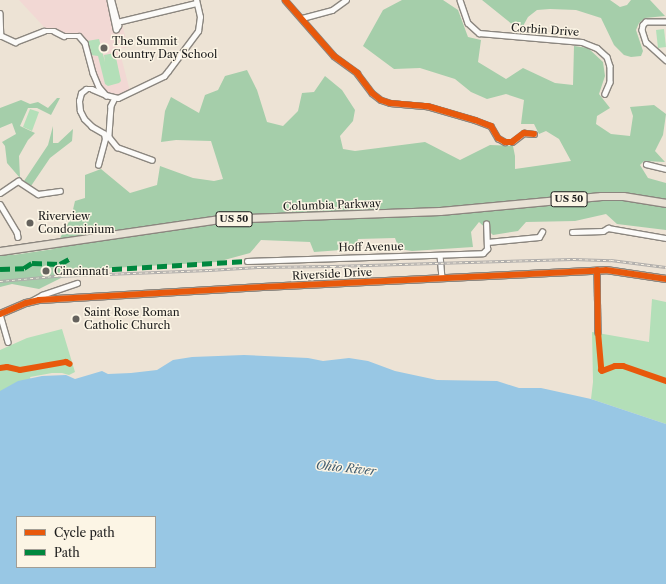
<!DOCTYPE html>
<style>
body{margin:0}
#map{position:relative;width:666px;height:584px;overflow:hidden;background:#ede3d5;font-family:"Libre Caslon Text",serif}
div>[style]{position:absolute}
[style*='--x']{left:calc(var(--x)*1px);top:calc(var(--y)*1px);width:calc(var(--w)*1px);rotate:calc(var(--a)*1deg)}
.built>*{inset:0;background:#f2d8d4}
.green>*{inset:0;background:#b3dfb8}
.forest>*{inset:0;background:#a5ceaa}
.water>*{inset:0;background:#98c7e4}
.roads{filter:drop-shadow(1px 0 #8b867f) drop-shadow(-1px 0 #8b867f) drop-shadow(0 1px #8b867f) drop-shadow(0 -1px #8b867f)}
.minor>*{height:4.5px;margin:-2.25px;padding:0 2.25px;transform-origin:2.25px;border-radius:2.25px;background:#fcfbf9}
.major>*{height:6px;margin:-3px;padding:0 3px;transform-origin:3px;border-radius:3px;background:#e8e1d5}
.highway>*{height:7px;margin:-3.5px;padding:0 3.5px;transform-origin:3.5px;border-radius:3.5px;background:#e8e1d5}
.rail>*{height:2.5px;margin-top:-1.25px;transform-origin:0;background:repeating-linear-gradient(90deg,#fcf5e5 0 3px,#afadab 0 6px);box-sizing:border-box;border-block:1px solid #afadab}
.quiet>*{height:5px;margin-top:-2.5px;transform-origin:0;background:repeating-linear-gradient(90deg,#00873e 0 10px,transparent 0 15px)}
.cycleway>*{height:6px;margin:-3px;padding:0 3px;transform-origin:3px;border-radius:3px;background:#e8590c}
.dots>*{width:11px;height:11px;translate:-50% -50%;box-sizing:border-box;border:2px solid #fcf5e5;border-radius:50%}
span{translate:-50% -50%;white-space:nowrap;text-align:center;line-height:1.15;-webkit-text-stroke:3px #fcf5e5;paint-order:stroke}
.shield-label span{padding:1px 3px;background:#fcf5e5;border:1px solid;border-radius:3px;-webkit-text-stroke-width:0}
.shield-label{font-size:10px;color:#1c1c1c;font-weight:700}
.street-label{font-size:11px;color:#1c1c1c}
.poi-label{font-size:11px;color:#1c1c1c}
.left{translate:0 -50%;text-align:left}
.water-label{font-size:12px;color:#3f5c6f;font-style:italic}
.legend{position:absolute;left:16px;top:516px;width:140px;height:52px;box-sizing:border-box;background:#fcf5e5;border:1px solid #a29e95;margin:0;padding:5px 7px;list-style:none;font-size:12px;color:#1c1c1c}
.legend li{display:flex;align-items:center;gap:8px;height:20px}
.legend b{width:20px;border:1px solid #a29e95}
</style>
<div id="map">
<div class="built">
<div style="clip-path:polygon(19px 0,112px 0,118px 25px,122px 24px,128px 47px,119px 49px,130px 91px,117px 96px,105px 91px,100px 84px,79px 34px,72px 33px,65px 35px,55px 29px,45px 28px)"></div>
</div>
<div class="green">
<div style="clip-path:polygon(664px 29px,666px 47px,658px 48px,656px 30px)"></div>
<div style="clip-path:polygon(99px 39px,105px 62px,104px 55px,115px 53px,121px 81px,119px 83px,108px 86px,105px 84px,98px 56px,91px 55px,87px 41px)"></div>
<div style="clip-path:polygon(30px 109px,39px 112px,32px 131px,23px 127px)"></div>
<div style="clip-path:polygon(652px 299px,666px 302px,666px 424px,591px 399px,593px 382px,592px 332px,649px 342px)"></div>
<div style="clip-path:polygon(62px 329px,75px 372px,69px 375px,62px 373px,52px 373px,30px 377px,33px 388px,0 399px,0 350px,27px 338px)"></div>
</div>
<div class="forest">
<div style="clip-path:polygon(402px 0,443px 0,458px 10px,468px 37px,481px 40px,478px 62px,506px 79px,523px 68px,555px 83px,573px 85px,574px 46px,588px 48px,603px 62px,605px 76px,599px 94px,610px 108px,597px 116px,596px 124px,611px 134px,630px 136px,633px 116px,630px 107px,654px 105px,666px 114px,663px 135px,655px 151px,665px 162px,644px 161px,640px 165px,648px 178px,666px 183px,666px 230px,617px 224px,606px 214px,575px 221px,526px 222px,518px 231px,493px 235px,479px 222px,471px 232px,473px 247px,412px 251px,399px 249px,395px 238px,358px 239px,355px 249px,314px 252px,310px 242px,261px 240px,250px 253px,217px 262px,77px 270px,39px 289px,12px 284px,0 287px,0 248px,13px 255px,54px 249px,71px 218px,75px 201px,85px 198px,85px 175px,101px 169px,130px 193px,157px 185px,160px 166px,193px 178px,214px 181px,223px 179px,211px 141px,176px 140px,161px 142px,165px 111px,171px 97px,199px 113px,205px 95px,218px 90px,225px 76px,247px 70px,257px 90px,267px 122px,283px 126px,298px 111px,302px 93px,314px 92px,325px 76px,342px 90px,355px 110px,353px 121px,340px 136px,343px 149px,355px 151px,425px 142px,460px 160px,490px 145px,513px 146px,515px 156px,515px 169px,571px 161px,559px 139px,546px 131px,539px 134px,534px 124px,521px 124px,524px 100px,506px 94px,487px 99px,471px 92px,455px 79px,420px 68px,394px 69px,363px 46px,383px 10px)"></div>
<div style="clip-path:polygon(482px 0,610px 0,620px 7px,627px 5px,631px 0,650px 0,665px 16px,645px 18px,639px 23px,636px 30px,643px 51px,641px 56px,631px 57px,624px 55px,614px 45px,601px 18px,576px 10px,550px 9px,537px 10px,528px 17px,523px 26px,513px 25px)"></div>
<div style="clip-path:polygon(57px 98px,60px 98px,51px 115px,37px 108px,28px 108px,20px 126px,35px 133px,28px 140px,19px 156px,20px 178px,7px 163px,5px 146px,2px 142px,16px 134px,12px 123px,0 128px,0 108px,21px 100px,30px 104px,38px 102px,48px 108px)"></div>
<div style="clip-path:polygon(53px 126px,53px 143px,58px 143px,73px 129px,72px 141px,50px 158px,31px 186px,24px 181px,48px 145px)"></div>
</div>
<div class="water">
<div style="clip-path:polygon(evenodd,244px 355px,308px 358px,323px 361px,349px 358px,368px 361px,395px 371px,437px 380px,497px 381px,519px 388px,541px 388px,591px 399px,666px 424px,666px 584px,0 584px,0 391px,18px 381px,42px 376px,66px 375px,75px 379px,102px 371px,108px 374px,131px 373px,157px 370px,173px 360px,192px 357px,244px 355px,17px 517px,155px 517px,155px 567px,17px 567px,17px 517px)"></div>
</div>
<div class="roads">
<div class="minor">
<div style="--x:110;--y:0;--w:30;--a:78"></div>
<div style="--x:116;--y:29;--w:4;--a:-56"></div>
<div style="--x:118;--y:26;--w:4;--a:-104"></div>
<div style="--x:117;--y:22;--w:23;--a:-105"></div>
<div style="--x:285;--y:0;--w:74;--a:48.8"></div>
<div style="--x:334;--y:56;--w:29;--a:36"></div>
<div style="--x:357;--y:73;--w:25;--a:53"></div>
<div style="--x:372;--y:93;--w:11;--a:38"></div>
<div style="--x:381;--y:100;--w:9;--a:18"></div>
<div style="--x:390;--y:103;--w:37;--a:5"></div>
<div style="--x:427;--y:106;--w:50;--a:16.3"></div>
<div style="--x:475;--y:120;--w:17;--a:21"></div>
<div style="--x:491;--y:126;--w:14;--a:60"></div>
<div style="--x:498;--y:138;--w:8;--a:30"></div>
<div style="--x:505;--y:142;--w:7;--a:0"></div>
<div style="--x:512;--y:142;--w:15;--a:-37"></div>
<div style="--x:524;--y:133;--w:10;--a:6"></div>
<div style="--x:460;--y:0;--w:24;--a:71"></div>
<div style="--x:468;--y:23;--w:15;--a:42"></div>
<div style="--x:479;--y:33;--w:103;--a:5"></div>
<div style="--x:582;--y:42;--w:16;--a:22"></div>
<div style="--x:597;--y:48;--w:13;--a:42"></div>
<div style="--x:607;--y:57;--w:9;--a:72"></div>
<div style="--x:610;--y:66;--w:16;--a:90"></div>
<div style="--x:610;--y:82;--w:13;--a:113"></div>
<div style="--x:0;--y:13;--w:23;--a:88"></div>
<div style="--x:302;--y:18;--w:31;--a:-15"></div>
<div style="--x:332;--y:10;--w:17;--a:-36"></div>
<div style="--x:117;--y:22;--w:81;--a:-13.5"></div>
<div style="--x:666;--y:22;--w:20;--a:180"></div>
<div style="--x:646;--y:22;--w:4;--a:135"></div>
<div style="--x:643;--y:25;--w:5;--a:101"></div>
<div style="--x:642;--y:30;--w:13;--a:72"></div>
<div style="--x:646;--y:42;--w:27;--a:42"></div>
<div style="--x:0;--y:35;--w:17;--a:25"></div>
<div style="--x:15;--y:42;--w:31;--a:-21"></div>
<div style="--x:44;--y:31;--w:10;--a:0"></div>
<div style="--x:54;--y:31;--w:11;--a:27"></div>
<div style="--x:64;--y:36;--w:15;--a:0"></div>
<div style="--x:79;--y:36;--w:9;--a:49"></div>
<div style="--x:85;--y:43;--w:31;--a:75"></div>
<div style="--x:93;--y:73;--w:15;--a:67"></div>
<div style="--x:99;--y:87;--w:11;--a:49"></div>
<div style="--x:106;--y:95;--w:12;--a:14"></div>
<div style="--x:118;--y:98;--w:51;--a:-25.6"></div>
<div style="--x:164;--y:76;--w:6;--a:-51"></div>
<div style="--x:168;--y:71;--w:50;--a:-53.1"></div>
<div style="--x:198;--y:31;--w:14;--a:-82"></div>
<div style="--x:200;--y:17;--w:17;--a:-103"></div>
<div style="--x:115;--y:98;--w:9;--a:117"></div>
<div style="--x:111;--y:106;--w:31;--a:94"></div>
<div style="--x:109;--y:137;--w:13;--a:51"></div>
<div style="--x:117;--y:147;--w:37;--a:20"></div>
<div style="--x:646;--y:164;--w:21;--a:14"></div>
<div style="--x:98;--y:165;--w:27;--a:-75"></div>
<div style="--x:105;--y:139;--w:5;--a:-101"></div>
<div style="--x:104;--y:134;--w:14;--a:-150"></div>
<div style="--x:92;--y:127;--w:11;--a:-135"></div>
<div style="--x:84;--y:119;--w:9;--a:-117"></div>
<div style="--x:80;--y:111;--w:10;--a:-96"></div>
<div style="--x:79;--y:101;--w:8;--a:-76"></div>
<div style="--x:81;--y:93;--w:6;--a:-39"></div>
<div style="--x:86;--y:89;--w:6;--a:0"></div>
<div style="--x:92;--y:89;--w:13;--a:23"></div>
<div style="--x:0;--y:193;--w:22;--a:-34"></div>
<div style="--x:18;--y:181;--w:24;--a:33"></div>
<div style="--x:38;--y:194;--w:22;--a:-8"></div>
<div style="--x:0;--y:204;--w:33;--a:59"></div>
<div style="--x:17;--y:232;--w:5;--a:79"></div>
<div style="--x:572;--y:232;--w:31;--a:-2"></div>
<div style="--x:603;--y:231;--w:6;--a:-31"></div>
<div style="--x:608;--y:228;--w:59;--a:9.8"></div>
<div style="--x:487;--y:242;--w:52;--a:-5.5"></div>
<div style="--x:539;--y:237;--w:6;--a:-59"></div>
<div style="--x:440;--y:255;--w:23;--a:85"></div>
<div style="--x:247;--y:261;--w:236;--a:-1.9"></div>
<div style="--x:483;--y:253;--w:6;--a:-45"></div>
<div style="--x:487;--y:249;--w:25;--a:-92"></div>
<div style="--x:597;--y:270;--w:62;--a:89.1"></div>
<div style="--x:33;--y:300;--w:10;--a:-29"></div>
<div style="--x:42;--y:295;--w:37;--a:-19"></div>
<div style="--x:0;--y:314;--w:29;--a:74"></div>
</div>
<div class="major">
<div style="--x:0;--y:314;--w:28;--a:-23"></div>
<div style="--x:26;--y:303;--w:13;--a:-13"></div>
<div style="--x:39;--y:300;--w:224;--a:-3.3"></div>
<div style="--x:263;--y:287;--w:343;--a:-2.8"></div>
<div style="--x:606;--y:270;--w:61;--a:8.5"></div>
</div>
<div class="highway">
<div style="--x:0;--y:251;--w:222;--a:-8.3"></div>
<div style="--x:220;--y:219;--w:220;--a:-2.1"></div>
<div style="--x:440;--y:211;--w:162;--a:-5.3"></div>
<div style="--x:601;--y:196;--w:22;--a:0"></div>
<div style="--x:623;--y:196;--w:44;--a:9.2"></div>
</div>
</div>
<div class="rail">
<div style="--x:0;--y:281;--w:55;--a:-5.2"></div>
<div style="--x:55;--y:276;--w:154;--a:-2.2"></div>
<div style="--x:209;--y:270;--w:49;--a:-3.5"></div>
<div style="--x:258;--y:267;--w:75;--a:-0.8"></div>
<div style="--x:333;--y:266;--w:240;--a:-1.7"></div>
<div style="--x:573;--y:259;--w:38;--a:2"></div>
<div style="--x:611;--y:260;--w:55;--a:7.3"></div>
</div>
<div class="quiet">
<div style="--x:0;--y:269;--w:24;--a:-2"></div>
<div style="--x:24;--y:268;--w:9;--a:-32"></div>
<div style="--x:32;--y:263;--w:28;--a:2"></div>
<div style="--x:60;--y:264;--w:10;--a:-29"></div>
<div style="--x:97;--y:270;--w:150;--a:-3.4"></div>
</div>
<div class="cycleway">
<div style="--x:285;--y:0;--w:74;--a:48.8"></div>
<div style="--x:334;--y:56;--w:29;--a:36"></div>
<div style="--x:357;--y:73;--w:25;--a:53"></div>
<div style="--x:372;--y:93;--w:11;--a:38"></div>
<div style="--x:381;--y:100;--w:9;--a:18"></div>
<div style="--x:390;--y:103;--w:37;--a:5"></div>
<div style="--x:427;--y:106;--w:50;--a:16.3"></div>
<div style="--x:475;--y:120;--w:17;--a:21"></div>
<div style="--x:491;--y:126;--w:14;--a:60"></div>
<div style="--x:498;--y:138;--w:8;--a:30"></div>
<div style="--x:505;--y:142;--w:7;--a:0"></div>
<div style="--x:512;--y:142;--w:15;--a:-37"></div>
<div style="--x:524;--y:133;--w:10;--a:6"></div>
<div style="--x:597;--y:270;--w:62;--a:89.1"></div>
<div style="--x:598;--y:332;--w:38;--a:85"></div>
<div style="--x:601;--y:370;--w:1;--a:45"></div>
<div style="--x:602;--y:371;--w:14;--a:-21"></div>
<div style="--x:615;--y:366;--w:8;--a:0"></div>
<div style="--x:623;--y:366;--w:46;--a:19.2"></div>
<div style="--x:0;--y:314;--w:28;--a:-23"></div>
<div style="--x:26;--y:303;--w:13;--a:-13"></div>
<div style="--x:39;--y:300;--w:224;--a:-3.3"></div>
<div style="--x:263;--y:287;--w:343;--a:-2.8"></div>
<div style="--x:606;--y:270;--w:61;--a:8.5"></div>
<div style="--x:0;--y:368;--w:7;--a:-8"></div>
<div style="--x:7;--y:367;--w:13;--a:13"></div>
<div style="--x:20;--y:370;--w:47;--a:-9.9"></div>
<div style="--x:66;--y:362;--w:4;--a:27"></div>
</div>
<div class="dots">
<div style="left:104px;top:48px;background:#65625d"></div>
<div style="left:30px;top:223px;background:#65625d"></div>
<div style="left:46px;top:271px;background:#65625d"></div>
<div style="left:76px;top:319px;background:#65625d"></div>
</div>
<div class="shield-label">
<span style="left:569px;top:199px">US 50</span>
<span style="left:234px;top:219px">US 50</span>
</div>
<div class="street-label">
<span style="left:545px;top:30px;rotate:4deg">Corbin Drive</span>
<span style="left:332px;top:205px;rotate:-2deg">Columbia Parkway</span>
<span style="left:371px;top:247px;rotate:-1deg">Hoff Avenue</span>
<span style="left:332px;top:274px;rotate:-3deg">Riverside Drive</span>
</div>
<div class="poi-label">
<span class="left" style="left:112px;top:48px">The Summit<br>Country Day School</span>
<span class="left" style="left:38px;top:223px">Riverview<br>Condominium</span>
<span class="left" style="left:54px;top:271px">Cincinnati</span>
<span class="left" style="left:84px;top:319px">Saint Rose Roman<br>Catholic Church</span>
</div>
<div class="water-label">
<span style="left:346px;top:468px;rotate:6deg">Ohio River</span>
</div>
<ul class="legend">
<li><b style="height:5px;background:#e8590c"></b>Cycle path</li>
<li><b style="height:5px;background:#00873e"></b>Path</li>
</ul>
</div>
